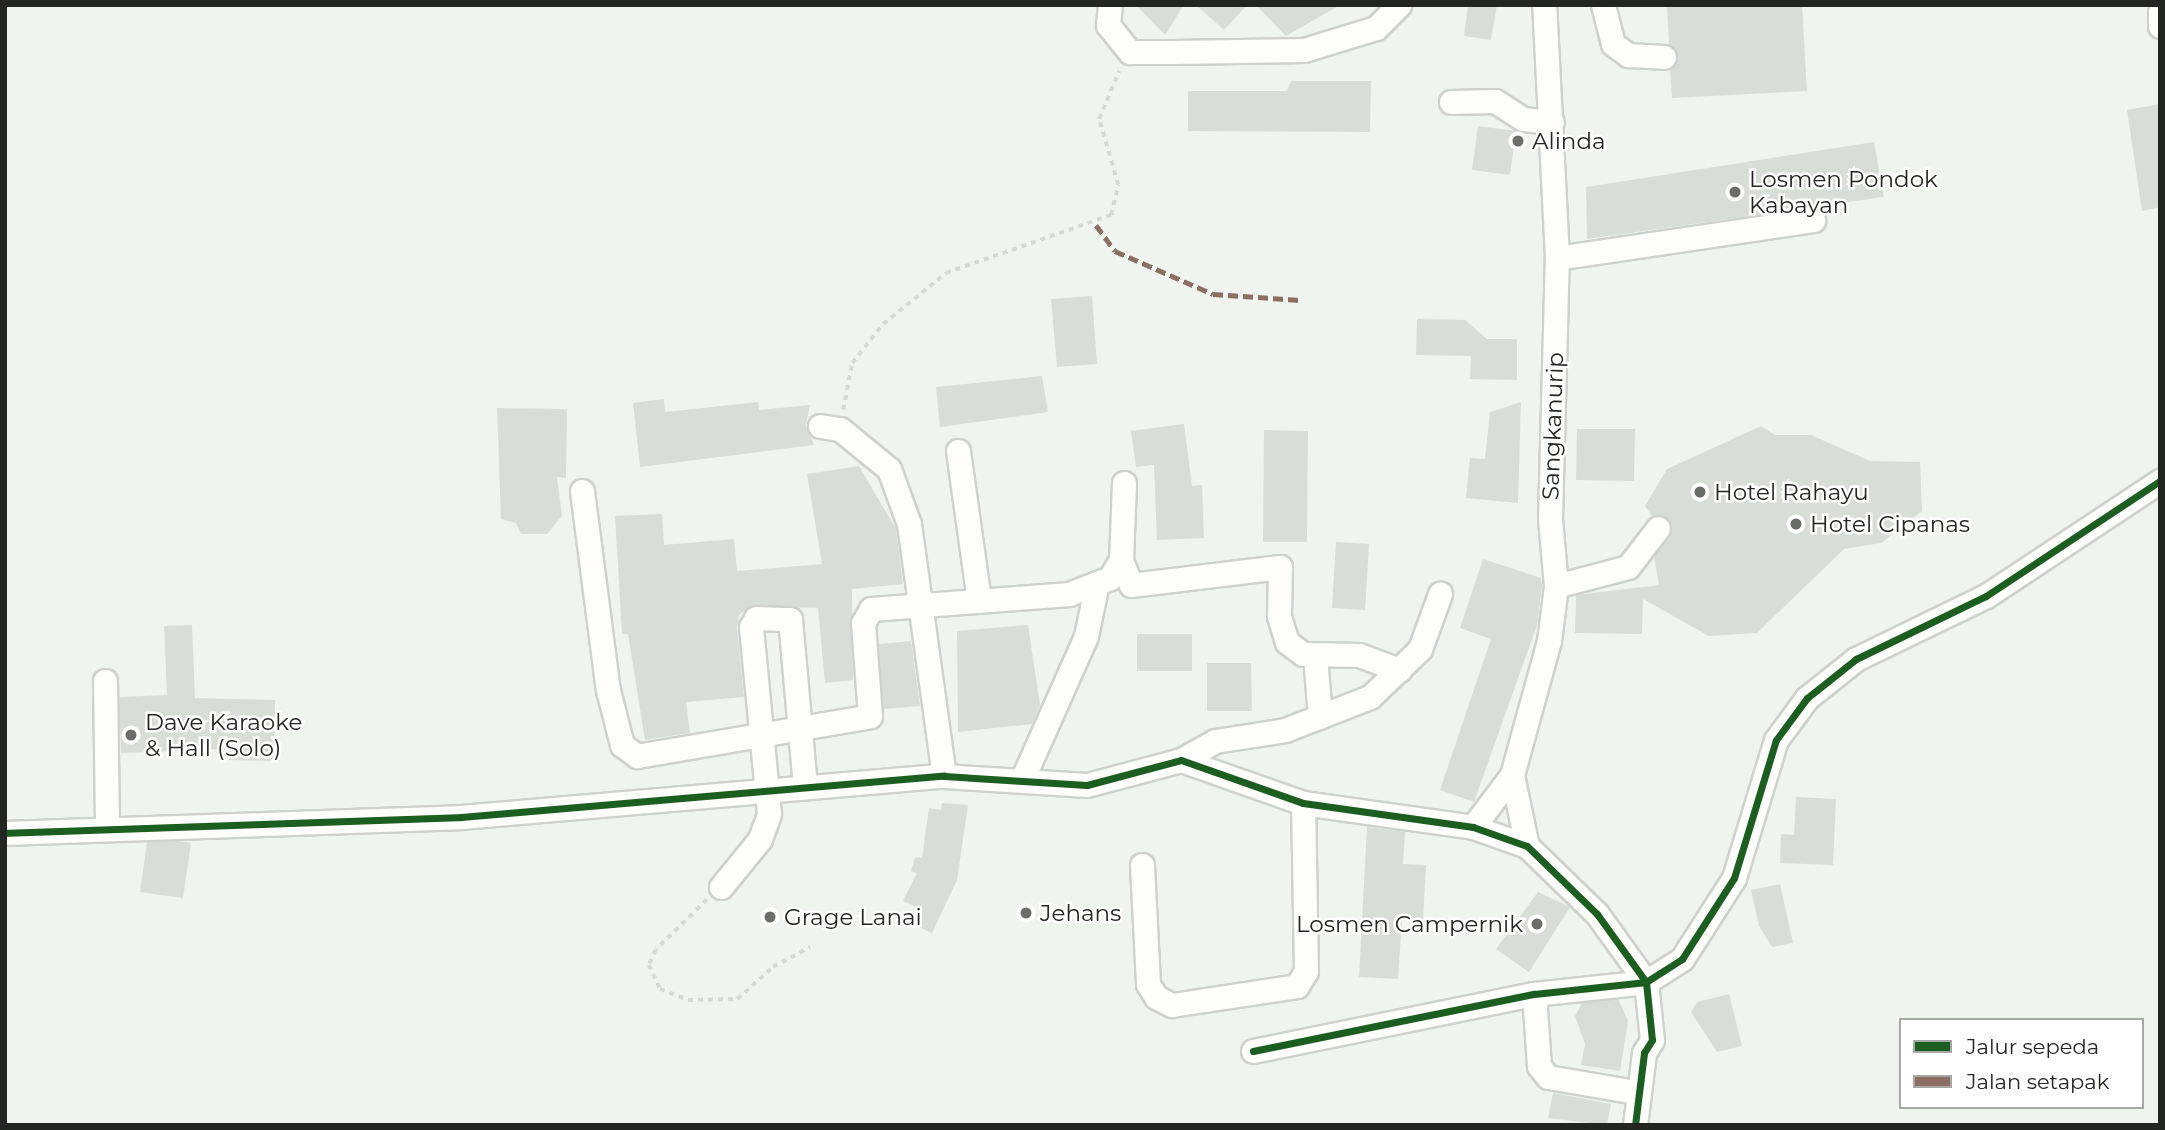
<!DOCTYPE html>
<style>
body{margin:0}
#map{position:relative;width:2165px;height:1130px;overflow:hidden;background:#f0f4ee;font-family:Montserrat,sans-serif}
div>[style]{position:absolute}
[style*='--x']{left:calc(var(--x)*1px);top:calc(var(--y)*1px);width:calc(var(--w)*1px);rotate:calc(var(--a)*1deg)}
.building>*{inset:0;background:#d9ddd8}
.path>*{height:3.5px;margin-top:-1.75px;transform-origin:0;background:repeating-linear-gradient(90deg,#d7d9d7 0 5px,transparent 0 10px)}
.roads{filter:drop-shadow(2px 0 #ced1cc) drop-shadow(-2px 0 #ced1cc) drop-shadow(0 2px #ced1cc) drop-shadow(0 -2px #ced1cc)}
.minor>*{height:23px;margin:-11.5px;padding:0 11.5px;transform-origin:11.5px;border-radius:11.5px;background:#fdfdfc}
.quiet>*{height:5px;margin-top:-2.5px;transform-origin:0;background:repeating-linear-gradient(90deg,#8d6e63 0 10px,transparent 0 15px)}
.cycleway>*{height:7px;margin:-3.5px;padding:0 3.5px;transform-origin:3.5px;border-radius:3.5px;background:#1b5e20}
.dots>*{width:19px;height:19px;translate:-50% -50%;box-sizing:border-box;border:4px solid #fff;border-radius:50%}
span{translate:-50% -50%;white-space:nowrap;text-align:center;line-height:1.15;-webkit-text-stroke:5px #fff;paint-order:stroke}
.poi-label{font-size:23px;color:#222521}
.left{translate:0 -50%;text-align:left}
.right{translate:-100% -50%;text-align:right}
.street-label{font-size:23px;color:#222521}
.frame{position:absolute;inset:0;border:7px solid #222521;pointer-events:none}
.legend{position:absolute;left:1899px;top:1018px;width:245px;height:91px;box-sizing:border-box;background:#fff;border:2px solid #a7a8a6;margin:0;padding:9px 12px;list-style:none;font-size:21px;color:#222521}
.legend li{display:flex;align-items:center;gap:14px;height:35px}
.legend b{width:35px;border:2px solid #a7a8a6}
</style>
<div id="map">
<div class="building">
<div style="clip-path:polygon(1136px 5px,1184px 5px,1165px 35px)"></div>
<div style="clip-path:polygon(1196px 5px,1247px 5px,1224px 30px)"></div>
<div style="clip-path:polygon(1256px 5px,1340px 5px,1286px 36px)"></div>
<div style="clip-path:polygon(1468px 5px,1497px 5px,1491px 40px,1464px 36px)"></div>
<div style="clip-path:polygon(1667px 5px,1802px 5px,1807px 91px,1672px 98px,1670px 69px,1678px 57px,1669px 44px)"></div>
<div style="clip-path:polygon(1291px 81px,1371px 81px,1370px 132px,1188px 131px,1188px 91px,1287px 91px)"></div>
<div style="clip-path:polygon(2160px 104px,2160px 207px,2142px 211px,2127px 110px)"></div>
<div style="clip-path:polygon(1478px 126px,1516px 131px,1510px 175px,1472px 170px)"></div>
<div style="clip-path:polygon(1874px 142px,1884px 197px,1587px 239px,1586px 187px)"></div>
<div style="clip-path:polygon(1092px 296px,1097px 364px,1057px 367px,1051px 299px)"></div>
<div style="clip-path:polygon(1417px 319px,1465px 320px,1487px 339px,1517px 339px,1517px 380px,1470px 379px,1471px 356px,1416px 355px)"></div>
<div style="clip-path:polygon(1042px 376px,1048px 412px,940px 427px,936px 387px)"></div>
<div style="clip-path:polygon(664px 399px,665px 412px,758px 402px,759px 410px,810px 405px,806px 425px,814px 445px,640px 467px,633px 403px)"></div>
<div style="clip-path:polygon(1521px 402px,1518px 503px,1466px 498px,1470px 458px,1485px 459px,1490px 412px)"></div>
<div style="clip-path:polygon(497px 408px,567px 409px,566px 478px,557px 477px,562px 516px,547px 534px,521px 534px,516px 523px,501px 519px)"></div>
<div style="clip-path:polygon(1184px 424px,1192px 486px,1202px 485px,1204px 538px,1157px 540px,1154px 465px,1136px 467px,1131px 431px)"></div>
<div style="clip-path:polygon(1761px 426px,1775px 435px,1811px 435px,1870px 461px,1920px 462px,1922px 511px,1881px 543px,1844px 549px,1757px 633px,1709px 636px,1643px 599px,1642px 634px,1575px 633px,1576px 595px,1659px 585px,1654px 556px,1671px 523px,1652px 516px,1645px 506px,1667px 469px)"></div>
<div style="clip-path:polygon(1577px 429px,1635px 429px,1634px 481px,1576px 480px)"></div>
<div style="clip-path:polygon(1264px 430px,1308px 431px,1307px 542px,1263px 542px)"></div>
<div style="clip-path:polygon(859px 466px,896px 529px,903px 584px,852px 589px,853px 680px,825px 683px,818px 608px,750px 606px,739px 615px,737px 628px,744px 697px,686px 702px,690px 733px,645px 740px,628px 634px,622px 634px,615px 516px,662px 514px,664px 545px,734px 539px,737px 571px,822px 564px,807px 474px)"></div>
<div style="clip-path:polygon(1336px 542px,1369px 544px,1365px 610px,1332px 608px)"></div>
<div style="clip-path:polygon(1483px 559px,1541px 578px,1542px 586px,1537px 625px,1474px 802px,1440px 790px,1491px 639px,1460px 628px)"></div>
<div style="clip-path:polygon(192px 625px,195px 698px,275px 700px,274px 761px,229px 760px,226px 749px,121px 753px,119px 697px,167px 695px,164px 626px)"></div>
<div style="clip-path:polygon(1028px 625px,1040px 705px,1032px 724px,958px 732px,957px 631px)"></div>
<div style="clip-path:polygon(1137px 634px,1192px 634px,1192px 671px,1137px 671px)"></div>
<div style="clip-path:polygon(911px 641px,920px 706px,883px 709px,879px 644px)"></div>
<div style="clip-path:polygon(1207px 663px,1251px 663px,1252px 711px,1207px 711px)"></div>
<div style="clip-path:polygon(1796px 797px,1836px 799px,1833px 865px,1780px 863px,1781px 834px,1794px 835px)"></div>
<div style="clip-path:polygon(942px 803px,968px 805px,957px 880px,932px 933px,912px 924px,919px 908px,903px 901px,917px 873px,911px 871px,915px 857px,922px 858px,929px 808px,941px 810px)"></div>
<div style="clip-path:polygon(1367px 827px,1405px 832px,1403px 864px,1426px 865px,1423px 920px,1402px 919px,1398px 979px,1359px 977px)"></div>
<div style="clip-path:polygon(179px 841px,191px 843px,183px 898px,140px 892px,147px 842px)"></div>
<div style="clip-path:polygon(1780px 884px,1793px 943px,1772px 947px,1759px 926px,1751px 890px)"></div>
<div style="clip-path:polygon(1538px 892px,1570px 907px,1529px 972px,1496px 949px)"></div>
<div style="clip-path:polygon(1729px 994px,1742px 1046px,1717px 1052px,1691px 1012px,1697px 1002px)"></div>
<div style="clip-path:polygon(1618px 999px,1628px 1021px,1620px 1071px,1581px 1065px,1585px 1044px,1575px 1016px,1582px 1003px)"></div>
<div style="clip-path:polygon(1553px 1093px,1611px 1104px,1607px 1125px,1548px 1118px)"></div>
</div>
<div class="path">
<div style="--x:843;--y:410;--w:48;--a:-79.2"></div>
<div style="--x:852;--y:363;--w:50;--a:-51.5"></div>
<div style="--x:883;--y:324;--w:81;--a:-39"></div>
<div style="--x:946;--y:273;--w:175;--a:-19.4"></div>
<div style="--x:1111;--y:215;--w:31;--a:-77"></div>
<div style="--x:1118;--y:185;--w:69;--a:-106.1"></div>
<div style="--x:1099;--y:119;--w:52;--a:-67.4"></div>
<div style="--x:707;--y:900;--w:71;--a:135.6"></div>
<div style="--x:656;--y:950;--w:17;--a:115"></div>
<div style="--x:649;--y:965;--w:26;--a:65"></div>
<div style="--x:660;--y:989;--w:30;--a:21"></div>
<div style="--x:688;--y:1000;--w:49;--a:-1.2"></div>
<div style="--x:737;--y:999;--w:48;--a:-41.6"></div>
<div style="--x:773;--y:967;--w:42;--a:-28.4"></div>
</div>
<div class="roads">
<div class="minor">
<div style="--x:1110;--y:5;--w:20;--a:96"></div>
<div style="--x:1108;--y:25;--w:35;--a:51"></div>
<div style="--x:1130;--y:52;--w:43;--a:0"></div>
<div style="--x:1173;--y:52;--w:131;--a:-0.9"></div>
<div style="--x:1304;--y:50;--w:75;--a:-17"></div>
<div style="--x:1376;--y:28;--w:33;--a:-45"></div>
<div style="--x:1603;--y:5;--w:40;--a:75.6"></div>
<div style="--x:1613;--y:44;--w:19;--a:36"></div>
<div style="--x:1628;--y:55;--w:36;--a:3"></div>
<div style="--x:2160;--y:12;--w:14;--a:90"></div>
<div style="--x:1451;--y:102;--w:44;--a:-1.3"></div>
<div style="--x:1495;--y:101;--w:33;--a:33"></div>
<div style="--x:1523;--y:119;--w:29;--a:6"></div>
<div style="--x:1557;--y:258;--w:259;--a:-8.4"></div>
<div style="--x:820;--y:426;--w:20;--a:9"></div>
<div style="--x:840;--y:429;--w:63;--a:39.2"></div>
<div style="--x:889;--y:469;--w:59;--a:70"></div>
<div style="--x:909;--y:524;--w:254;--a:82.1"></div>
<div style="--x:958;--y:451;--w:151;--a:82"></div>
<div style="--x:1124;--y:483;--w:77;--a:92.2"></div>
<div style="--x:1121;--y:560;--w:27;--a:68"></div>
<div style="--x:1131;--y:585;--w:150;--a:-6.9"></div>
<div style="--x:1280;--y:567;--w:49;--a:91.2"></div>
<div style="--x:1279;--y:616;--w:27;--a:73"></div>
<div style="--x:1287;--y:642;--w:20;--a:37"></div>
<div style="--x:1303;--y:654;--w:56;--a:1"></div>
<div style="--x:1359;--y:655;--w:43;--a:20.6"></div>
<div style="--x:582;--y:491;--w:201;--a:82.6"></div>
<div style="--x:608;--y:690;--w:57;--a:75.7"></div>
<div style="--x:622;--y:745;--w:19;--a:36"></div>
<div style="--x:637;--y:756;--w:236;--a:-9.7"></div>
<div style="--x:870;--y:716;--w:93;--a:-94.3"></div>
<div style="--x:863;--y:623;--w:16;--a:-60"></div>
<div style="--x:871;--y:609;--w:199;--a:-4.3"></div>
<div style="--x:1069;--y:594;--w:44;--a:-21.3"></div>
<div style="--x:1110;--y:578;--w:21;--a:-59"></div>
<div style="--x:1556;--y:586;--w:74;--a:-14.8"></div>
<div style="--x:1628;--y:567;--w:49;--a:-52.4"></div>
<div style="--x:1315;--y:656;--w:61;--a:85.3"></div>
<div style="--x:105;--y:681;--w:148;--a:89.2"></div>
<div style="--x:1181;--y:760;--w:39;--a:-29"></div>
<div style="--x:1215;--y:741;--w:71;--a:-8.9"></div>
<div style="--x:1285;--y:730;--w:91;--a:-21.2"></div>
<div style="--x:1370;--y:697;--w:69;--a:-43.8"></div>
<div style="--x:1420;--y:649;--w:59;--a:-70"></div>
<div style="--x:1512;--y:775;--w:73;--a:78.1"></div>
<div style="--x:1022;--y:780;--w:158;--a:-66"></div>
<div style="--x:1086;--y:636;--w:54;--a:-78.3"></div>
<div style="--x:1473;--y:827;--w:65;--a:-53.1"></div>
<div style="--x:1512;--y:775;--w:139;--a:-74.6"></div>
<div style="--x:1549;--y:641;--w:55;--a:-82.7"></div>
<div style="--x:1556;--y:586;--w:67;--a:-95.1"></div>
<div style="--x:1550;--y:519;--w:261;--a:-88.5"></div>
<div style="--x:1557;--y:258;--w:253;--a:-92.9"></div>
<div style="--x:5;--y:833;--w:456;--a:-2"></div>
<div style="--x:461;--y:817;--w:485;--a:-4.9"></div>
<div style="--x:944;--y:776;--w:143;--a:3.6"></div>
<div style="--x:1087;--y:785;--w:97;--a:-14.9"></div>
<div style="--x:1181;--y:760;--w:129;--a:19.4"></div>
<div style="--x:1303;--y:803;--w:172;--a:8"></div>
<div style="--x:1473;--y:827;--w:57;--a:19.4"></div>
<div style="--x:1527;--y:846;--w:98;--a:44.2"></div>
<div style="--x:1597;--y:914;--w:84;--a:54.2"></div>
<div style="--x:1646;--y:982;--w:58;--a:84.1"></div>
<div style="--x:1652;--y:1040;--w:15;--a:122"></div>
<div style="--x:1644;--y:1053;--w:73;--a:97.1"></div>
<div style="--x:1142;--y:865;--w:119;--a:87.1"></div>
<div style="--x:1148;--y:984;--w:15;--a:58"></div>
<div style="--x:1156;--y:997;--w:18;--a:27"></div>
<div style="--x:1172;--y:1005;--w:126;--a:-8.6"></div>
<div style="--x:1297;--y:986;--w:17;--a:-59"></div>
<div style="--x:1306;--y:971;--w:168;--a:-91"></div>
<div style="--x:721;--y:887;--w:62;--a:-50.9"></div>
<div style="--x:760;--y:839;--w:27;--a:-70"></div>
<div style="--x:769;--y:814;--w:188;--a:-95.5"></div>
<div style="--x:751;--y:627;--w:10;--a:-61"></div>
<div style="--x:756;--y:618;--w:34;--a:2"></div>
<div style="--x:790;--y:619;--w:169;--a:84.9"></div>
<div style="--x:1534;--y:994;--w:72;--a:86"></div>
<div style="--x:1539;--y:1066;--w:14;--a:51"></div>
<div style="--x:1548;--y:1077;--w:89;--a:9.7"></div>
<div style="--x:1253;--y:1051;--w:287;--a:-11.5"></div>
<div style="--x:1534;--y:994;--w:113;--a:-6.1"></div>
<div style="--x:1646;--y:982;--w:43;--a:-32.6"></div>
<div style="--x:1682;--y:959;--w:96;--a:-57.3"></div>
<div style="--x:1734;--y:878;--w:144;--a:-73.1"></div>
<div style="--x:1776;--y:740;--w:52;--a:-53.6"></div>
<div style="--x:1807;--y:698;--w:63;--a:-38.5"></div>
<div style="--x:1856;--y:659;--w:144;--a:-25.9"></div>
<div style="--x:1986;--y:596;--w:209;--a:-33.5"></div>
</div>
</div>
<div class="quiet">
<div style="--x:1096;--y:225;--w:32;--a:54"></div>
<div style="--x:1115;--y:251;--w:107;--a:23.7"></div>
<div style="--x:1213;--y:294;--w:87;--a:3.9"></div>
</div>
<div class="cycleway">
<div style="--x:5;--y:833;--w:456;--a:-2"></div>
<div style="--x:461;--y:817;--w:485;--a:-4.9"></div>
<div style="--x:944;--y:776;--w:143;--a:3.6"></div>
<div style="--x:1087;--y:785;--w:97;--a:-14.9"></div>
<div style="--x:1181;--y:760;--w:129;--a:19.4"></div>
<div style="--x:1303;--y:803;--w:172;--a:8"></div>
<div style="--x:1473;--y:827;--w:57;--a:19.4"></div>
<div style="--x:1527;--y:846;--w:98;--a:44.2"></div>
<div style="--x:1597;--y:914;--w:84;--a:54.2"></div>
<div style="--x:1646;--y:982;--w:58;--a:84.1"></div>
<div style="--x:1652;--y:1040;--w:15;--a:122"></div>
<div style="--x:1644;--y:1053;--w:73;--a:97.1"></div>
<div style="--x:1253;--y:1051;--w:287;--a:-11.5"></div>
<div style="--x:1534;--y:994;--w:113;--a:-6.1"></div>
<div style="--x:1646;--y:982;--w:43;--a:-32.6"></div>
<div style="--x:1682;--y:959;--w:96;--a:-57.3"></div>
<div style="--x:1734;--y:878;--w:144;--a:-73.1"></div>
<div style="--x:1776;--y:740;--w:52;--a:-53.6"></div>
<div style="--x:1807;--y:698;--w:63;--a:-38.5"></div>
<div style="--x:1856;--y:659;--w:144;--a:-25.9"></div>
<div style="--x:1986;--y:596;--w:209;--a:-33.5"></div>
</div>
<div class="dots">
<div style="left:1518px;top:141px;background:#6a6d69"></div>
<div style="left:1735px;top:192px;background:#6a6d69"></div>
<div style="left:1700px;top:492px;background:#6a6d69"></div>
<div style="left:1796px;top:524px;background:#6a6d69"></div>
<div style="left:131px;top:735px;background:#6a6d69"></div>
<div style="left:1026px;top:913px;background:#6a6d69"></div>
<div style="left:770px;top:917px;background:#6a6d69"></div>
<div style="left:1537px;top:924px;background:#6a6d69"></div>
</div>
<div class="poi-label">
<span class="left" style="left:1532px;top:141px">Alinda</span>
<span class="left" style="left:1749px;top:192px">Losmen Pondok<br>Kabayan</span>
<span class="left" style="left:1714px;top:492px">Hotel Rahayu</span>
<span class="left" style="left:1810px;top:524px">Hotel Cipanas</span>
<span class="left" style="left:145px;top:735px">Dave Karaoke<br>&amp; Hall (Solo)</span>
<span class="left" style="left:1040px;top:913px">Jehans</span>
<span class="left" style="left:784px;top:917px">Grage Lanai</span>
<span class="right" style="left:1523px;top:924px">Losmen Campernik</span>
</div>
<div class="street-label">
<span style="left:1553px;top:426px;rotate:-88deg">Sangkanurip</span>
</div>
<div class="frame"></div>
<ul class="legend">
<li><b style="height:9px;background:#1b5e20"></b>Jalur sepeda</li>
<li><b style="height:9px;background:#8d6e63"></b>Jalan setapak</li>
</ul>
</div>
